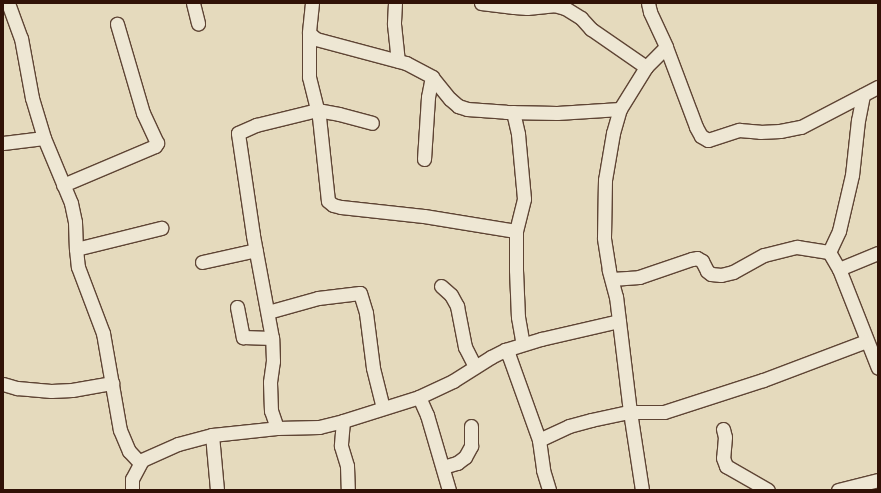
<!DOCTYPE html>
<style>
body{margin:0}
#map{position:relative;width:881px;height:493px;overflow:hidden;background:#e5dabd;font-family:"IM FELL Double Pica",serif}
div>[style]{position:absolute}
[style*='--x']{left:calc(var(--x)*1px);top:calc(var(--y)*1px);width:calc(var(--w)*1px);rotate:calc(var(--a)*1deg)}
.roads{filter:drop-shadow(1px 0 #5e4434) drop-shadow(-1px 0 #5e4434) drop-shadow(0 1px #5e4434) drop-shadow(0 -1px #5e4434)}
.minor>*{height:13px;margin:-6.5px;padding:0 6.5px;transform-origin:6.5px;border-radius:6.5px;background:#eee7d4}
span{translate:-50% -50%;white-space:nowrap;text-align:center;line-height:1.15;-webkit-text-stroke:3px #eee7d4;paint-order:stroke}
.frame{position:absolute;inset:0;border:4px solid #311207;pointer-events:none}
</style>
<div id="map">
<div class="roads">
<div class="minor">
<div style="--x:8;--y:3;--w:37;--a:70"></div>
<div style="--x:21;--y:38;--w:61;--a:79.6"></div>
<div style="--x:32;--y:98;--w:42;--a:73.3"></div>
<div style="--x:44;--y:138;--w:70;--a:67.4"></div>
<div style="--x:71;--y:203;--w:19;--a:78"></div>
<div style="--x:75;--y:222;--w:27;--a:88"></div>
<div style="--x:76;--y:249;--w:18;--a:84"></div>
<div style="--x:78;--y:267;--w:71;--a:69.3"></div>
<div style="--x:103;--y:333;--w:98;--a:80.1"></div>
<div style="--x:120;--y:430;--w:23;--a:67"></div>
<div style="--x:129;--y:451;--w:16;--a:47"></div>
<div style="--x:193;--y:3;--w:21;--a:76"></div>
<div style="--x:312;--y:3;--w:30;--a:96"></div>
<div style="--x:309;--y:33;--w:9;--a:41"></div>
<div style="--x:316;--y:39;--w:93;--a:14.9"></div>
<div style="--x:406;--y:63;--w:30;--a:28"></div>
<div style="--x:432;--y:77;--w:28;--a:51"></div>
<div style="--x:450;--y:99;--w:11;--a:41"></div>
<div style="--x:458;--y:106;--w:9;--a:18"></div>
<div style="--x:467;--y:109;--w:39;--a:4"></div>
<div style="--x:506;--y:112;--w:51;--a:1.1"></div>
<div style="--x:557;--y:113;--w:63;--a:-3.6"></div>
<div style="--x:395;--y:3;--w:21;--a:93"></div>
<div style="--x:394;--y:24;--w:37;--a:84"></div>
<div style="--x:481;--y:3;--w:33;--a:7"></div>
<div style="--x:514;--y:3;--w:4;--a:90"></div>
<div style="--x:514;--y:7;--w:13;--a:4"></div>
<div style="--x:527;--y:8;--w:27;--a:-6"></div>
<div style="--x:554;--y:5;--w:11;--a:15"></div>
<div style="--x:565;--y:8;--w:19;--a:32"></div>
<div style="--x:581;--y:18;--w:15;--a:48"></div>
<div style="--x:591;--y:29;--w:67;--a:34.6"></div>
<div style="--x:648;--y:3;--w:9;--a:77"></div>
<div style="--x:650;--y:12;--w:38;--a:65"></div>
<div style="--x:666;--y:47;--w:85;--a:69.4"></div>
<div style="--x:696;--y:127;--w:10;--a:61"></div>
<div style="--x:701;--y:136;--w:8;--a:30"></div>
<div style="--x:708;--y:140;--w:33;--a:-18"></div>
<div style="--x:739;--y:130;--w:21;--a:5"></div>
<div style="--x:760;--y:132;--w:20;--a:-3"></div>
<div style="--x:780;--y:131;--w:21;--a:-11"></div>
<div style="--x:801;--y:127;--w:87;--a:-27.5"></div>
<div style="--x:309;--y:33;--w:44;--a:90"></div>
<div style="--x:309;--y:77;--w:41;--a:76"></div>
<div style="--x:319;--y:117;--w:84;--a:83.9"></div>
<div style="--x:328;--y:201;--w:6;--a:39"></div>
<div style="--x:333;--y:205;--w:8;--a:14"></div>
<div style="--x:341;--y:207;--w:83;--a:6.2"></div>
<div style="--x:424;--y:216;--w:93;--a:9.3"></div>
<div style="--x:863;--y:95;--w:25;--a:101"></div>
<div style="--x:858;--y:120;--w:55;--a:96.2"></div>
<div style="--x:852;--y:175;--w:57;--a:103.1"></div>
<div style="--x:839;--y:231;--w:23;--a:115"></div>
<div style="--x:829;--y:252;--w:20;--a:60"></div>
<div style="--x:839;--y:269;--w:106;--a:68.5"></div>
<div style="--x:513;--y:112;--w:23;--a:77"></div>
<div style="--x:518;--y:134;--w:65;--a:84.7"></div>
<div style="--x:524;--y:199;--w:33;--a:104"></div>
<div style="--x:516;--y:231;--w:39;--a:90"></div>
<div style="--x:516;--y:270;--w:47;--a:87.6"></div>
<div style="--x:518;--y:317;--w:27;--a:80"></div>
<div style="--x:3;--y:143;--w:41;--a:-7"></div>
<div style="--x:424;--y:159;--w:62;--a:-86.3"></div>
<div style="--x:428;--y:97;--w:20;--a:-79"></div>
<div style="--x:63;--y:185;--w:100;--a:-23"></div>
<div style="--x:155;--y:146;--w:4;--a:-56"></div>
<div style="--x:157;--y:143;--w:33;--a:-115"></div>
<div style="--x:143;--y:113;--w:93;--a:-106.3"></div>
<div style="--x:76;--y:249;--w:88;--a:-13.9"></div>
<div style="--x:202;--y:262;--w:55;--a:-12.5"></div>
<div style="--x:839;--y:269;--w:42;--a:-22.3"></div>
<div style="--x:612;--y:279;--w:27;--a:-4"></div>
<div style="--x:639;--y:277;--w:56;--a:-18.8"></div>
<div style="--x:692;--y:259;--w:5;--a:-11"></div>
<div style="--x:697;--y:258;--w:6;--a:31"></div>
<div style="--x:702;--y:261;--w:11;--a:63"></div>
<div style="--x:707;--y:271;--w:5;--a:37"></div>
<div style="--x:711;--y:274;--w:10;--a:6"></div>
<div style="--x:721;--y:275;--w:12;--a:-14"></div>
<div style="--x:733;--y:272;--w:35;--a:-29"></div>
<div style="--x:764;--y:255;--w:34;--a:-14"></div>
<div style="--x:797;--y:247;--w:32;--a:9"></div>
<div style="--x:441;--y:286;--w:13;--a:42"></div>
<div style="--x:451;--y:295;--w:13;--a:61"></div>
<div style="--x:457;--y:306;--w:42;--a:79"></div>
<div style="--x:465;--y:347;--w:22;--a:63"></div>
<div style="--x:237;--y:307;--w:31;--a:79"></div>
<div style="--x:243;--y:337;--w:29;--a:2"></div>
<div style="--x:268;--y:312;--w:52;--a:-15.6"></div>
<div style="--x:318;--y:298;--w:42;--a:-6.8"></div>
<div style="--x:360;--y:293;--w:21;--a:73"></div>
<div style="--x:366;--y:313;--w:55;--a:82.7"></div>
<div style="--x:373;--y:368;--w:41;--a:76"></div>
<div style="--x:505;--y:350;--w:7;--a:56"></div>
<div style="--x:509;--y:356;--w:89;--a:70.3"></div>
<div style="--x:539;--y:440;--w:30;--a:82"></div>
<div style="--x:543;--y:470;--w:21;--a:73"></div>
<div style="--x:3;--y:384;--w:15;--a:16"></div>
<div style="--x:17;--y:388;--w:34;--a:5"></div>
<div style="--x:51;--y:391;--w:21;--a:-3"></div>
<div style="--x:72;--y:390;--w:41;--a:-9.9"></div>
<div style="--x:419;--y:397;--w:20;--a:66"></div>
<div style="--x:427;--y:415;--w:78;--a:73.7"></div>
<div style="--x:343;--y:421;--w:25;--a:95"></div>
<div style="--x:341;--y:446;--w:21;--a:73"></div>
<div style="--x:347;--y:466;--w:24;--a:88"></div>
<div style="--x:277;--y:428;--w:18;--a:-109"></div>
<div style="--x:271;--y:411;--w:29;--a:-92"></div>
<div style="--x:270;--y:382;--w:21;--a:-82"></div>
<div style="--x:273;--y:361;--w:23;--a:-92"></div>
<div style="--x:272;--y:338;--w:105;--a:-100.5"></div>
<div style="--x:253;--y:235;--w:103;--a:-98.4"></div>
<div style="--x:238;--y:133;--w:20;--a:-24"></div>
<div style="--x:256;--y:125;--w:63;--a:-13.8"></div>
<div style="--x:317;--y:110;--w:22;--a:10"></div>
<div style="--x:339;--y:114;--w:34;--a:15"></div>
<div style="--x:723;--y:429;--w:8;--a:76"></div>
<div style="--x:725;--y:437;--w:21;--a:95"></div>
<div style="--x:723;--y:458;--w:9;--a:69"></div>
<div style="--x:726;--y:466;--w:48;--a:29.7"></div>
<div style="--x:212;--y:435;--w:55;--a:84.8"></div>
<div style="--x:539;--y:440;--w:33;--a:-25"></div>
<div style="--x:569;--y:426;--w:23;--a:-15"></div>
<div style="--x:591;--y:420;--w:40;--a:-12"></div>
<div style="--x:630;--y:412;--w:34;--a:0"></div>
<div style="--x:664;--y:412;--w:104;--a:-17.9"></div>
<div style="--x:763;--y:380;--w:110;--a:-20.7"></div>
<div style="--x:443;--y:467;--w:15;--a:-16"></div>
<div style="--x:457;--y:463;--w:10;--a:-37"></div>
<div style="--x:465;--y:457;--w:13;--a:-61"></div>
<div style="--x:471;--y:446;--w:20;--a:-90"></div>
<div style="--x:132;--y:490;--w:11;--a:-90"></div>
<div style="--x:132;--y:479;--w:21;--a:-62"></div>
<div style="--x:142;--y:460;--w:39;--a:-24"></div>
<div style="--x:178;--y:444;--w:35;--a:-15"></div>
<div style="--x:212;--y:435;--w:65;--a:-6.1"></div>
<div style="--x:277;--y:428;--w:42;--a:-1.4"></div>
<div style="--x:319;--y:427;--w:25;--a:-14"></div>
<div style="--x:343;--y:421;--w:80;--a:-17.5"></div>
<div style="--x:419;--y:397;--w:38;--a:-25"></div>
<div style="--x:453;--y:381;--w:45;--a:-32.3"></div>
<div style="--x:491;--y:357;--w:16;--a:-27"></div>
<div style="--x:505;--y:350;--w:38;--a:-17"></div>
<div style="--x:541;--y:339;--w:80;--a:-13"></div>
<div style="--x:642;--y:490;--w:79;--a:-98.7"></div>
<div style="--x:630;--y:412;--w:116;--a:-96.9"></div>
<div style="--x:616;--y:297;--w:28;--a:-105"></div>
<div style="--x:609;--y:270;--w:33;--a:-99"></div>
<div style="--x:604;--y:237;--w:57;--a:-89"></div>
<div style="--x:605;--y:180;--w:48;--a:-80.3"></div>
<div style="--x:613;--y:133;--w:25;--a:-74"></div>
<div style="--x:620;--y:109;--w:49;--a:-58.2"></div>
<div style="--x:646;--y:67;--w:28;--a:-45"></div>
<div style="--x:838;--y:490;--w:41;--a:-14"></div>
</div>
</div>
<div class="frame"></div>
</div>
